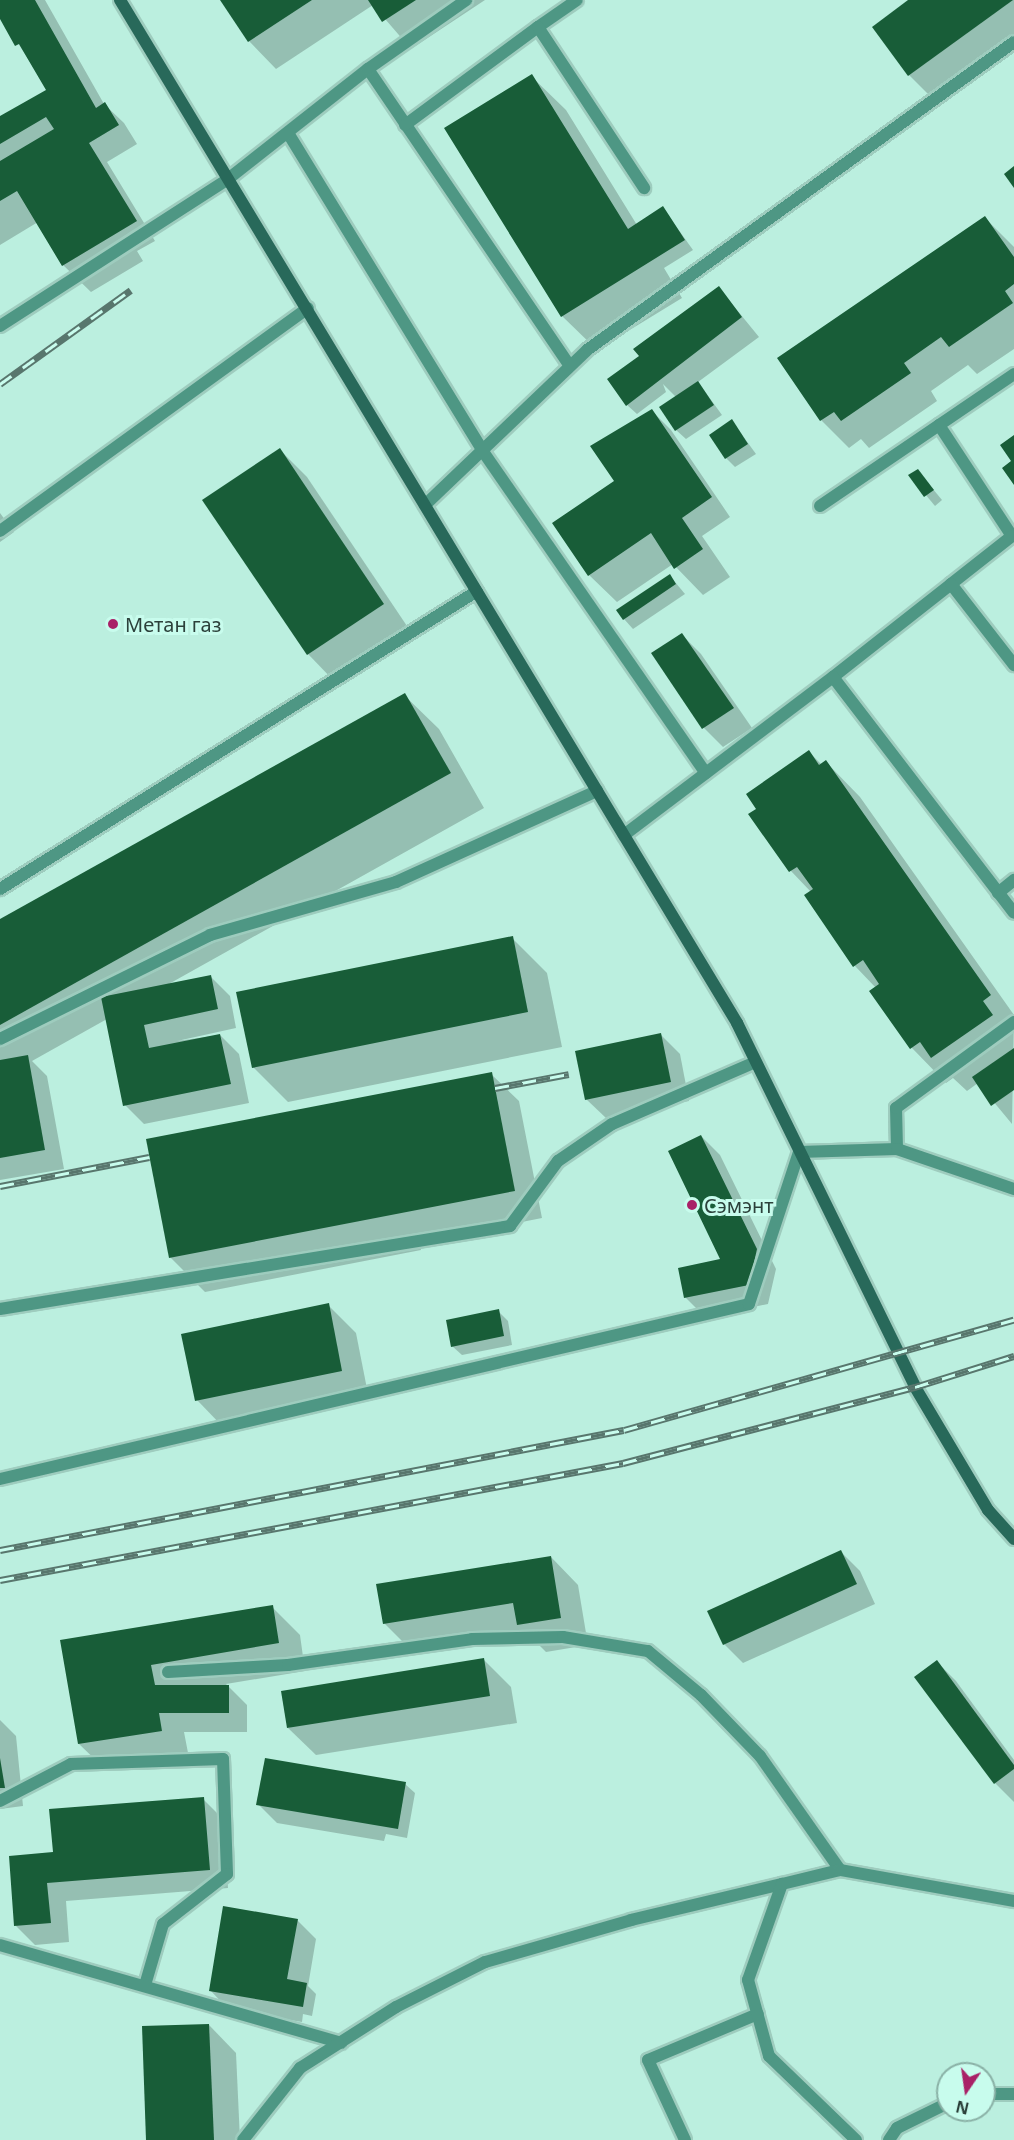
<!DOCTYPE html>
<meta charset="utf-8">
<style>
body{margin:0}
#map{position:relative;width:1014px;height:2140px;overflow:hidden;background:#bbefdf;font-family:"Noto Sans",sans-serif}
div>[style]{position:absolute}
[style*='--x']{left:calc(var(--x)*1px);top:calc(var(--y)*1px);width:calc(var(--w)*1px);rotate:calc(var(--a)*1deg)}
.shadow>*{inset:0;background:#0003}
.building>*{inset:0;background:#185d38}
.roads{filter:drop-shadow(2px 0 #9eccbe) drop-shadow(-2px 0 #9eccbe) drop-shadow(0 2px #9eccbe) drop-shadow(0 -2px #9eccbe)}
.service>*{height:12px;margin:-6px;padding:0 6px;transform-origin:6px;border-radius:6px;background:#4e9784}
.minor>*{height:12px;margin:-6px;padding:0 6px;transform-origin:6px;border-radius:6px;background:#4e9784}
.secondary>*{height:12px;margin:-6px;padding:0 6px;transform-origin:6px;border-radius:6px;background:#28695a}
.rail>*{height:7px;margin-top:-3.5px;transform-origin:0;background:repeating-linear-gradient(90deg,#c8fced 0 14px,#58766d 0 28px);box-sizing:border-box;border-block:2px solid #58766d}
.dots>*{width:16px;height:16px;translate:-50% -50%;box-sizing:border-box;border:3px solid #c8fced;border-radius:50%}
span{translate:-50% -50%;white-space:nowrap;text-align:center;line-height:1.15;-webkit-text-stroke:6px #c8fced;paint-order:stroke}
.poi-label{font-size:20px;color:#2c413b}
.left{translate:0 -50%;text-align:left}
.north{position:absolute;left:936px;top:2062px;width:60px;height:60px;box-sizing:border-box;background:#c8fced;border:2px solid #8ab1a6;border-radius:50%;rotate:193deg;font-size:16px;font-weight:700;line-height:24px;text-align:center;color:#2c413b}
.north::after{content:'';display:block;margin:auto;width:21px;height:27px;background:#a92167;clip-path:polygon(50% 0,100% 100%,50% 72%,0 100%)}
</style>
<div id="map">
<div class="shadow">
<div style="clip-path:polygon(0 0,45px 0,104px 104px,124px 123px,137px 144px,107px 162px,155px 241px,137px 251px,143px 261px,91px 292px,63px 265px,38px 222px,0 245px,0 118px,48px 91px,0 14px)"></div>
<div style="clip-path:polygon(222px 0,485px 0,411px 49px,373px 5px,276px 69px,249px 41px)"></div>
<div style="clip-path:polygon(911px 0,1014px 0,1014px 47px,937px 103px,909px 75px,874px 27px)"></div>
<div style="clip-path:polygon(531px 76px,566px 110px,637px 225px,663px 208px,693px 250px,664px 268px,682px 298px,597px 350px,562px 316px)"></div>
<div style="clip-path:polygon(985px 218px,1014px 247px,1014px 349px,977px 374px,968px 365px,931px 391px,937px 401px,869px 448px,861px 439px,849px 448px,821px 420px,779px 359px)"></div>
<div style="clip-path:polygon(719px 288px,759px 337px,698px 382px,722px 415px,686px 439px,676px 430px,676px 397px,663px 384px,666px 392px,637px 414px,627px 405px,641px 357px)"></div>
<div style="clip-path:polygon(652px 411px,671px 430px,730px 517px,702px 536px,730px 577px,703px 595px,673px 564px,617px 602px,589px 575px,616px 481px,592px 446px)"></div>
<div style="clip-path:polygon(732px 421px,756px 454px,735px 467px,726px 458px)"></div>
<div style="clip-path:polygon(280px 450px,307px 477px,411px 632px,335px 682px,308px 654px)"></div>
<div style="clip-path:polygon(918px 471px,942px 500px,935px 506px,910px 476px)"></div>
<div style="clip-path:polygon(0 513px,14px 532px,0 542px)"></div>
<div style="clip-path:polygon(670px 576px,685px 594px,633px 629px,624px 619px)"></div>
<div style="clip-path:polygon(682px 635px,701px 654px,752px 728px,723px 747px,704px 728px,653px 654px)"></div>
<div style="clip-path:polygon(404px 695px,439px 729px,484px 808px,167px 985px,211px 977px,230px 996px,236px 1028px,177px 1041px,220px 1035px,239px 1054px,249px 1103px,144px 1124px,125px 1105px,107px 1019px,32px 1061px,47px 1076px,64px 1169px,0 1180px,0 921px)"></div>
<div style="clip-path:polygon(809px 752px,822px 765px,826px 762px,860px 797px,1014px 1015px,1012px 1124px,978px 1083px,967px 1091px,953px 1078px,946px 1083px,912px 1048px,872px 991px,876px 988px,855px 966px,806px 896px,811px 892px,791px 871px,751px 815px)"></div>
<div style="clip-path:polygon(512px 938px,547px 973px,562px 1047px,288px 1102px,253px 1067px)"></div>
<div style="clip-path:polygon(661px 1035px,680px 1054px,689px 1101px,606px 1118px,586px 1099px)"></div>
<div style="clip-path:polygon(491px 1074px,519px 1101px,542px 1218px,419px 1242px,421px 1250px,205px 1292px,170px 1257px)"></div>
<div style="clip-path:polygon(701px 1136px,720px 1155px,776px 1269px,768px 1304px,705px 1317px,685px 1297px,723px 1260px)"></div>
<div style="clip-path:polygon(328px 1305px,356px 1333px,369px 1399px,224px 1428px,197px 1400px)"></div>
<div style="clip-path:polygon(498px 1311px,508px 1321px,512px 1345px,462px 1355px,452px 1346px)"></div>
<div style="clip-path:polygon(841px 1552px,860px 1571px,875px 1604px,743px 1663px,724px 1644px)"></div>
<div style="clip-path:polygon(551px 1557px,578px 1585px,588px 1645px,546px 1652px,526px 1632px,412px 1651px,384px 1623px)"></div>
<div style="clip-path:polygon(272px 1607px,300px 1635px,305px 1671px,226px 1684px,247px 1705px,247px 1732px,184px 1732px,189px 1758px,107px 1771px,79px 1744px,62px 1641px)"></div>
<div style="clip-path:polygon(483px 1659px,511px 1687px,517px 1723px,316px 1755px,288px 1728px)"></div>
<div style="clip-path:polygon(937px 1662px,956px 1681px,1014px 1760px,1014px 1802px,995px 1783px)"></div>
<div style="clip-path:polygon(0 1720px,16px 1736px,23px 1806px,0 1809px)"></div>
<div style="clip-path:polygon(405px 1784px,415px 1793px,407px 1838px,386px 1834px,384px 1841px,277px 1823px,258px 1804px)"></div>
<div style="clip-path:polygon(203px 1799px,222px 1818px,228px 1888px,66px 1901px,69px 1942px,35px 1945px,16px 1926px,55px 1854px)"></div>
<div style="clip-path:polygon(297px 1920px,316px 1939px,308px 1986px,316px 1994px,312px 2016px,303px 2014px,302px 2022px,229px 2010px,210px 1990px)"></div>
<div style="clip-path:polygon(209px 2025px,236px 2053px,240px 2140px,147px 2140px)"></div>
</div>
<div class="building">
<div style="clip-path:polygon(0 0,35px 0,96px 108px,105px 102px,119px 125px,89px 143px,137px 221px,62px 266px,17px 191px,0 201px,0 161px,54px 129px,46px 117px,0 144px,0 116px,46px 90px,19px 44px,15px 46px,0 19px)"></div>
<div style="clip-path:polygon(220px 0,312px 0,248px 42px)"></div>
<div style="clip-path:polygon(368px 0,416px 0,382px 22px)"></div>
<div style="clip-path:polygon(908px 0,1013px 0,908px 76px,872px 27px)"></div>
<div style="clip-path:polygon(532px 74px,628px 229px,663px 206px,685px 240px,561px 317px,444px 128px)"></div>
<div style="clip-path:polygon(1014px 166px,1014px 188px,1004px 174px)"></div>
<div style="clip-path:polygon(985px 216px,1014px 257px,1014px 284px,1005px 291px,1013px 303px,949px 347px,941px 337px,904px 363px,911px 373px,841px 421px,834px 412px,820px 421px,777px 358px)"></div>
<div style="clip-path:polygon(719px 286px,742px 317px,626px 406px,607px 379px,639px 356px,633px 349px)"></div>
<div style="clip-path:polygon(698px 381px,714px 405px,675px 431px,659px 407px)"></div>
<div style="clip-path:polygon(652px 409px,712px 497px,682px 518px,703px 549px,674px 569px,651px 533px,588px 576px,552px 523px,614px 481px,590px 446px)"></div>
<div style="clip-path:polygon(732px 419px,748px 444px,725px 459px,709px 435px)"></div>
<div style="clip-path:polygon(1014px 435px,1014px 485px,1002px 468px,1011px 461px,1000px 445px)"></div>
<div style="clip-path:polygon(280px 448px,384px 604px,307px 655px,202px 500px)"></div>
<div style="clip-path:polygon(918px 469px,934px 490px,924px 497px,908px 475px)"></div>
<div style="clip-path:polygon(670px 574px,676px 584px,623px 620px,616px 610px)"></div>
<div style="clip-path:polygon(682px 633px,734px 708px,702px 729px,651px 653px)"></div>
<div style="clip-path:polygon(405px 693px,451px 773px,0 1025px,0 919px)"></div>
<div style="clip-path:polygon(809px 750px,819px 765px,826px 760px,991px 995px,983px 1001px,993px 1015px,931px 1058px,920px 1042px,910px 1049px,869px 991px,879px 984px,863px 960px,853px 967px,804px 895px,813px 889px,797px 867px,789px 872px,748px 814px,756px 809px,746px 794px)"></div>
<div style="clip-path:polygon(513px 936px,528px 1012px,252px 1068px,236px 992px)"></div>
<div style="clip-path:polygon(211px 975px,218px 1009px,144px 1025px,149px 1048px,220px 1034px,231px 1084px,123px 1106px,101px 997px)"></div>
<div style="clip-path:polygon(661px 1033px,671px 1082px,585px 1100px,575px 1051px)"></div>
<div style="clip-path:polygon(1014px 1048px,1014px 1090px,991px 1106px,972px 1077px)"></div>
<div style="clip-path:polygon(28px 1055px,45px 1150px,0 1158px,0 1060px)"></div>
<div style="clip-path:polygon(492px 1072px,515px 1191px,169px 1258px,146px 1139px)"></div>
<div style="clip-path:polygon(701px 1135px,757px 1249px,749px 1285px,684px 1298px,678px 1268px,720px 1259px,668px 1151px)"></div>
<div style="clip-path:polygon(329px 1303px,342px 1371px,195px 1401px,181px 1334px)"></div>
<div style="clip-path:polygon(499px 1309px,504px 1336px,451px 1347px,446px 1320px)"></div>
<div style="clip-path:polygon(841px 1550px,857px 1584px,723px 1645px,707px 1611px)"></div>
<div style="clip-path:polygon(551px 1556px,561px 1618px,517px 1625px,513px 1603px,383px 1624px,376px 1584px)"></div>
<div style="clip-path:polygon(273px 1605px,279px 1643px,151px 1665px,155px 1685px,229px 1685px,229px 1713px,159px 1713px,162px 1731px,78px 1744px,60px 1640px)"></div>
<div style="clip-path:polygon(484px 1658px,490px 1696px,287px 1728px,281px 1691px)"></div>
<div style="clip-path:polygon(937px 1660px,1014px 1765px,1014px 1769px,994px 1784px,914px 1677px)"></div>
<div style="clip-path:polygon(0 1758px,5px 1788px,0 1788px)"></div>
<div style="clip-path:polygon(265px 1758px,406px 1782px,398px 1829px,256px 1805px)"></div>
<div style="clip-path:polygon(204px 1797px,210px 1870px,47px 1883px,51px 1923px,14px 1926px,9px 1856px,53px 1852px,49px 1809px)"></div>
<div style="clip-path:polygon(223px 1906px,298px 1919px,287px 1979px,307px 1983px,303px 2007px,209px 1991px)"></div>
<div style="clip-path:polygon(209px 2024px,214px 2140px,146px 2140px,142px 2026px)"></div>
</div>
<div class="roads">
<div class="service">
<div style="--x:538;--y:27;--w:47;--a:-34.7"></div>
<div style="--x:368;--y:69;--w:359;--a:55.8"></div>
<div style="--x:405;--y:125;--w:165;--a:-36.4"></div>
<div style="--x:538;--y:27;--w:193;--a:56.6"></div>
<div style="--x:288;--y:133;--w:372;--a:58.5"></div>
<div style="--x:482;--y:450;--w:393;--a:55.3"></div>
<div style="--x:0;--y:326;--w:271;--a:-32.8"></div>
<div style="--x:228;--y:179;--w:178;--a:-38.2"></div>
<div style="--x:368;--y:69;--w:120;--a:-35.1"></div>
<div style="--x:939;--y:425;--w:133;--a:56.7"></div>
<div style="--x:1012;--y:536;--w:78;--a:141.8"></div>
<div style="--x:425;--y:505;--w:224;--a:-43.7"></div>
<div style="--x:587;--y:350;--w:526;--a:-35.8"></div>
<div style="--x:820;--y:506;--w:235;--a:-34.2"></div>
<div style="--x:0;--y:531;--w:380;--a:-35.9"></div>
<div style="--x:833;--y:677;--w:150;--a:-38.2"></div>
<div style="--x:951;--y:584;--w:103;--a:52.1"></div>
<div style="--x:624;--y:835;--w:262;--a:-37.1"></div>
<div style="--x:833;--y:677;--w:297;--a:52.5"></div>
<div style="--x:0;--y:889;--w:562;--a:-31.99"></div>
<div style="--x:998;--y:893;--w:21;--a:-39"></div>
<div style="--x:0;--y:1039;--w:234;--a:-26.3"></div>
<div style="--x:210;--y:935;--w:193;--a:-15.9"></div>
<div style="--x:396;--y:882;--w:221;--a:-24.4"></div>
<div style="--x:897;--y:1149;--w:41;--a:-91.4"></div>
<div style="--x:896;--y:1108;--w:146;--a:-36.1"></div>
<div style="--x:799;--y:1152;--w:98;--a:-1.8"></div>
<div style="--x:897;--y:1149;--w:124;--a:18.9"></div>
<div style="--x:0;--y:1309;--w:517;--a:-9.24"></div>
<div style="--x:510;--y:1226;--w:81;--a:-53.6"></div>
<div style="--x:558;--y:1161;--w:65;--a:-34.4"></div>
<div style="--x:612;--y:1124;--w:156;--a:-23.4"></div>
<div style="--x:168;--y:1672;--w:120;--a:-3.3"></div>
<div style="--x:288;--y:1665;--w:186;--a:-8"></div>
<div style="--x:472;--y:1639;--w:91;--a:-1.3"></div>
<div style="--x:563;--y:1637;--w:86;--a:9.4"></div>
<div style="--x:648;--y:1651;--w:69;--a:39.7"></div>
<div style="--x:701;--y:1695;--w:85;--a:46"></div>
<div style="--x:760;--y:1756;--w:139;--a:54.9"></div>
<div style="--x:0;--y:1801;--w:80;--a:-27.5"></div>
<div style="--x:71;--y:1764;--w:152;--a:-1.9"></div>
<div style="--x:223;--y:1759;--w:115;--a:88"></div>
<div style="--x:227;--y:1874;--w:81;--a:142"></div>
<div style="--x:163;--y:1924;--w:64;--a:106.4"></div>
<div style="--x:0;--y:1945;--w:355;--a:16"></div>
<div style="--x:984;--y:2094;--w:30;--a:0"></div>
<div style="--x:243;--y:2140;--w:92;--a:-51.6"></div>
<div style="--x:300;--y:2068;--w:114;--a:-32.4"></div>
<div style="--x:396;--y:2007;--w:100;--a:-26.8"></div>
<div style="--x:485;--y:1962;--w:152;--a:-16"></div>
<div style="--x:631;--y:1920;--w:155;--a:-13.4"></div>
<div style="--x:685;--y:2140;--w:88;--a:-114.8"></div>
<div style="--x:648;--y:2060;--w:119;--a:-22.7"></div>
<div style="--x:856;--y:2140;--w:121;--a:-136"></div>
<div style="--x:769;--y:2056;--w:79;--a:-105.4"></div>
<div style="--x:748;--y:1980;--w:102;--a:-70.5"></div>
<div style="--x:782;--y:1884;--w:60;--a:-13.6"></div>
<div style="--x:840;--y:1870;--w:177;--a:10.1"></div>
<div style="--x:889;--y:2140;--w:14;--a:-56"></div>
<div style="--x:897;--y:2128;--w:57;--a:-26.1"></div>
</div>
<div class="minor">
<div style="--x:0;--y:1479;--w:769;--a:-13.15"></div>
<div style="--x:749;--y:1304;--w:160;--a:-71.8"></div>
</div>
<div class="secondary">
<div style="--x:120;--y:0;--w:1195;--a:58.9"></div>
<div style="--x:737;--y:1023;--w:405;--a:63.9"></div>
<div style="--x:915;--y:1387;--w:143;--a:59.3"></div>
<div style="--x:988;--y:1510;--w:39;--a:48"></div>
</div>
</div>
<div class="rail">
<div style="--x:0;--y:384;--w:161;--a:-35.7"></div>
<div style="--x:495;--y:1088;--w:75;--a:-10.7"></div>
<div style="--x:0;--y:1186;--w:152;--a:-11"></div>
<div style="--x:0;--y:1550;--w:635;--a:-10.89"></div>
<div style="--x:624;--y:1430;--w:405;--a:-15.8"></div>
<div style="--x:0;--y:1580;--w:634;--a:-10.64"></div>
<div style="--x:623;--y:1463;--w:302;--a:-14.6"></div>
<div style="--x:915;--y:1387;--w:104;--a:-17.4"></div>
</div>
<div class="dots">
<div style="left:113px;top:624px;background:#a92167"></div>
<div style="left:692px;top:1205px;background:#a92167"></div>
</div>
<div class="poi-label">
<span class="left" style="left:125px;top:624px">Метан газ</span>
<span class="left" style="left:704px;top:1205px">Сэмэнт</span>
</div>
<div class="north">N</div>
</div>
